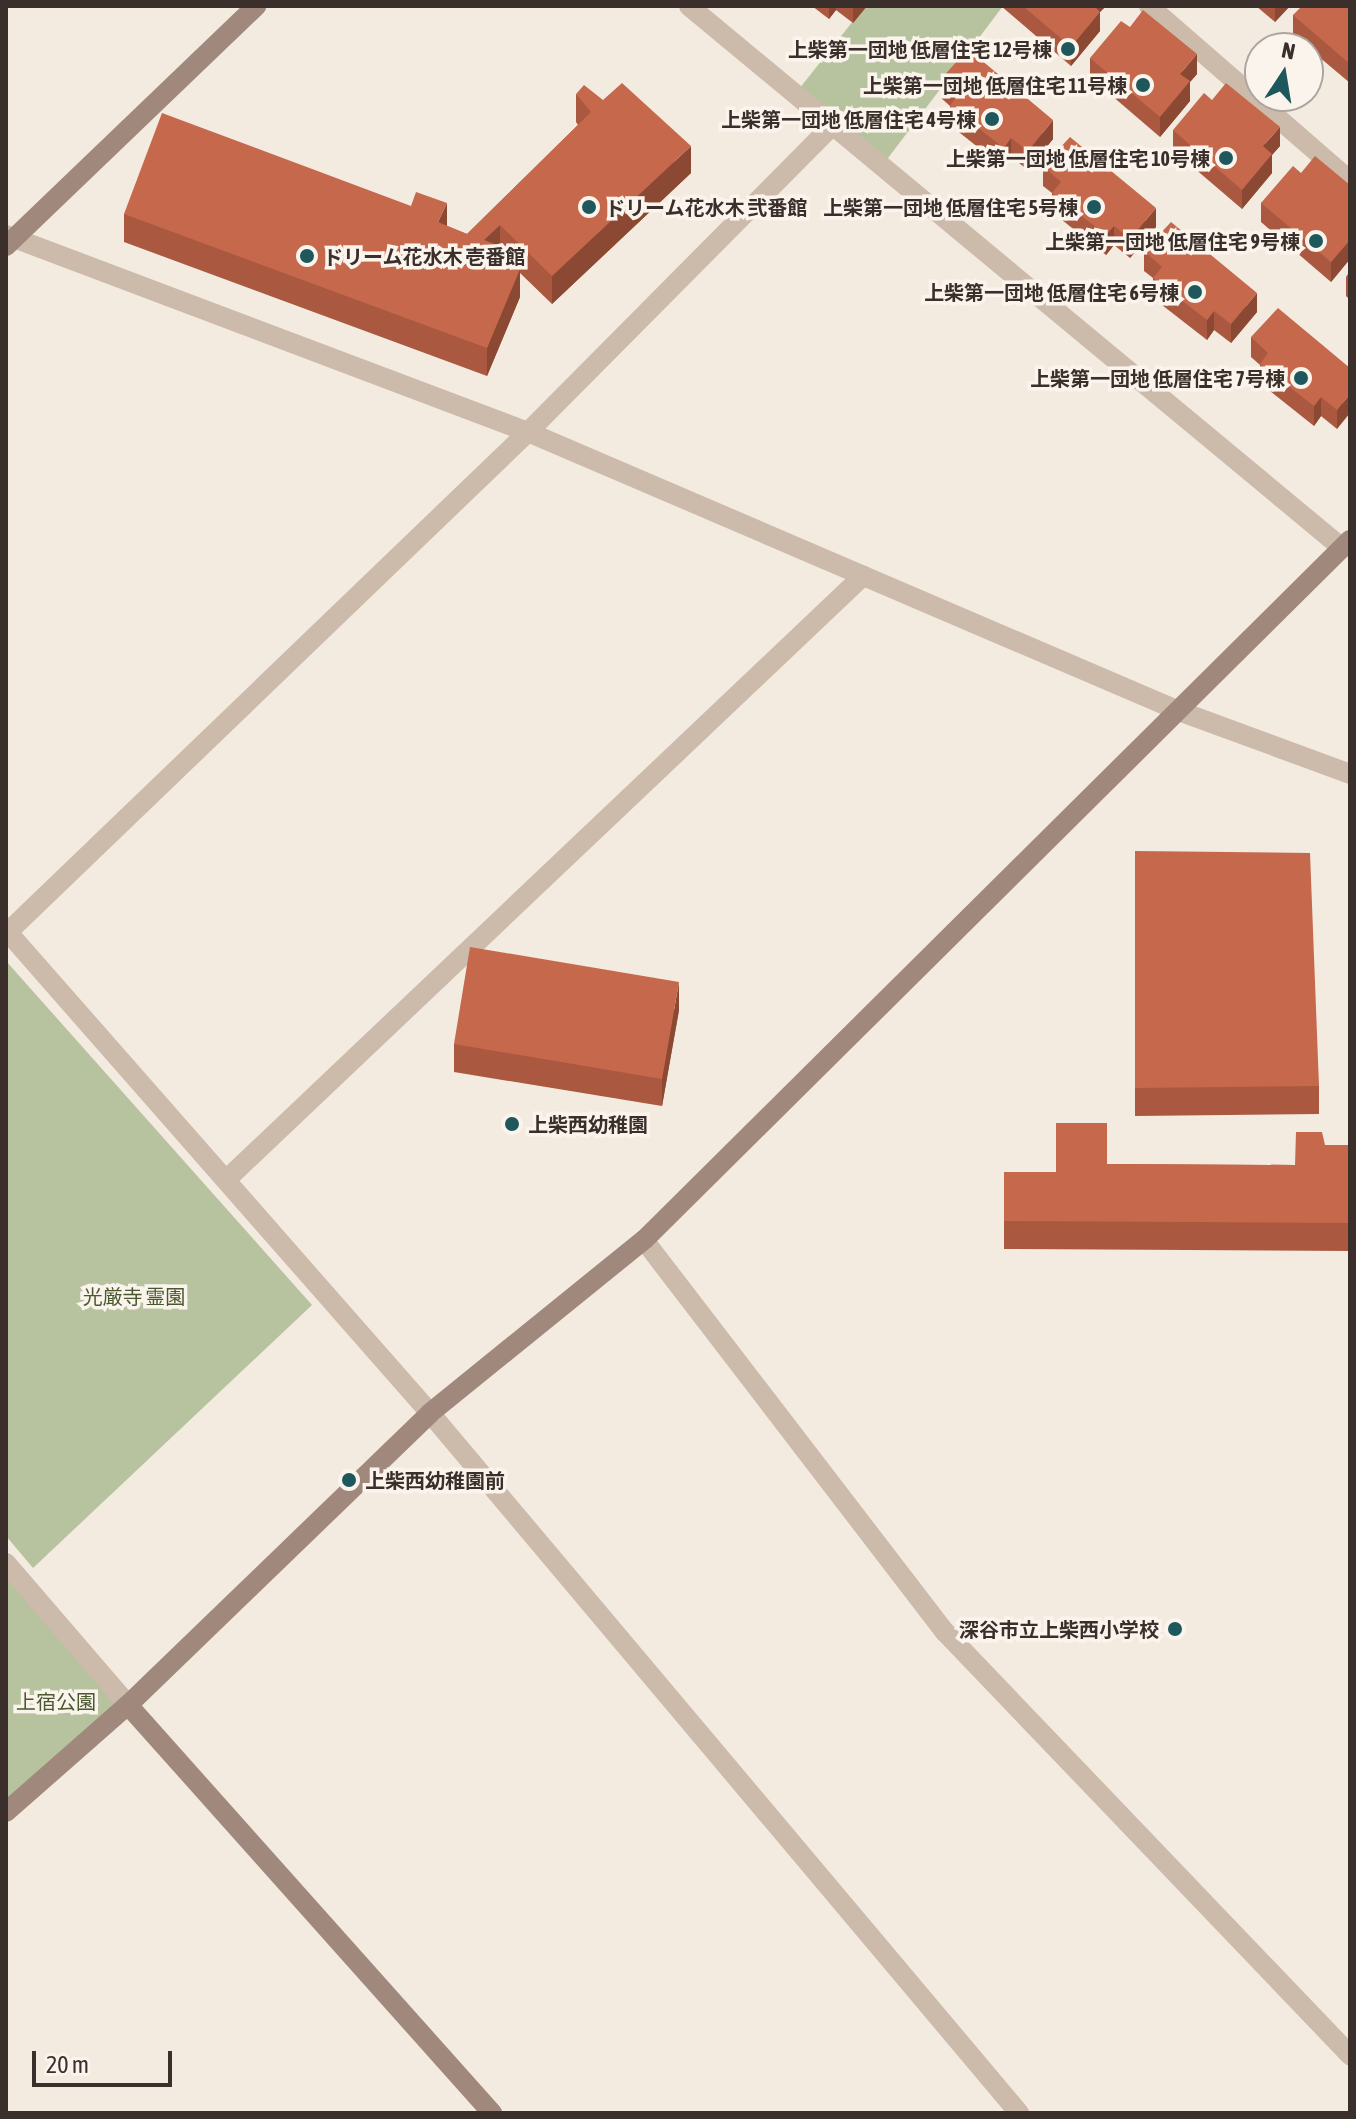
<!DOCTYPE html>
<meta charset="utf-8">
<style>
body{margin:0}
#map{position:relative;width:1356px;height:2119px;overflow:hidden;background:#f3eae0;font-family:"Asap Condensed","Noto Sans JP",sans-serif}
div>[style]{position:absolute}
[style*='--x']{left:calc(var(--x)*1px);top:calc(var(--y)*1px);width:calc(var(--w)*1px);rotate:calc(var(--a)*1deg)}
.green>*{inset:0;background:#b7c39f}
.lane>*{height:20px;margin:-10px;padding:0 10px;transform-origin:10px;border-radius:10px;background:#ccbaab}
.street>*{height:20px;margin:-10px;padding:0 10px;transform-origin:10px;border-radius:10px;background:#ccbaab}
.secondary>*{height:20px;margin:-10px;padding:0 10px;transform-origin:10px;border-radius:10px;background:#a0897c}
.wall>*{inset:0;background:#aa5940}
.shaded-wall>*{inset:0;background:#8b4934}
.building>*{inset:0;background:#c6684b}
.dots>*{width:22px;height:22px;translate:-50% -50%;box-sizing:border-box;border:4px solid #faf4ed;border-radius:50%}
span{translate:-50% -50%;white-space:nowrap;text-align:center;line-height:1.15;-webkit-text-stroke:7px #faf4ed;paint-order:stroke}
.poi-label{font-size:20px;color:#3a2f2a;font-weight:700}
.right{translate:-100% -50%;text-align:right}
.left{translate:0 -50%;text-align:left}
.park-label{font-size:20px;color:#49582e}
.frame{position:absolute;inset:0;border:8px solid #3a2f2a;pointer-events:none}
.north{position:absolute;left:1244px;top:32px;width:80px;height:80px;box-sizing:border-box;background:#faf4ed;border:2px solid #ada59f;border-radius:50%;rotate:12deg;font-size:22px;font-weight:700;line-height:32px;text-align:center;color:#3a2f2a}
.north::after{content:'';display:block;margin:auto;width:28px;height:36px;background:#1f585c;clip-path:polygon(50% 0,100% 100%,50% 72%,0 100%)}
.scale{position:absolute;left:32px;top:2051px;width:140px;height:36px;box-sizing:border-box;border:4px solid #3a2f2a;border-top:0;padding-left:10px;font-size:24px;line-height:28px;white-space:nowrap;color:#3a2f2a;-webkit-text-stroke:6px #faf4ed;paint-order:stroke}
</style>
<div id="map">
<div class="green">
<div style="clip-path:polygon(865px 6px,1003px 6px,882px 166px,795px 94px)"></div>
<div style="clip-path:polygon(6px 961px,312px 1305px,33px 1568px,6px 1536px)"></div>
<div style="clip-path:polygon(6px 1563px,128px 1705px,6px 1814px)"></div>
</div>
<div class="lane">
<div style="--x:1149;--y:6;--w:267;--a:41"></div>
</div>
<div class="street">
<div style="--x:689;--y:6;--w:849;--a:39.69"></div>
<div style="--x:6;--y:235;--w:558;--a:20.68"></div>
<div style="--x:528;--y:432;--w:708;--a:23.2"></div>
<div style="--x:1179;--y:711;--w:182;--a:20.2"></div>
<div style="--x:6;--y:930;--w:643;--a:48.72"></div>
<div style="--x:430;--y:1413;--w:915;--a:49.92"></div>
<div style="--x:8;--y:932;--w:721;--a:-43.88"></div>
<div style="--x:528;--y:432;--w:433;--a:-45.2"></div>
<div style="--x:226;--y:1180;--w:878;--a:-43.48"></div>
<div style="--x:644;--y:1240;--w:494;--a:52.5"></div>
<div style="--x:945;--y:1632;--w:586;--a:46.25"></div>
<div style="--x:6;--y:1563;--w:187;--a:49.3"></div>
</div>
<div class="secondary">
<div style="--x:6;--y:246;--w:347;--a:-43.8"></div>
<div style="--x:128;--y:1705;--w:547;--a:48.26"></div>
<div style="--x:6;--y:1812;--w:162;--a:-41.3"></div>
<div style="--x:128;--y:1705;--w:420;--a:-44"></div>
<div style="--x:430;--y:1413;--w:275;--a:-39"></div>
<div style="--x:644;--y:1240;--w:994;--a:-44.76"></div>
</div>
<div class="wall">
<div style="clip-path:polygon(812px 6px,867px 6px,853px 23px,836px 10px,829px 19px)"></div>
<div style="clip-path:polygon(1001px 6px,1106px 6px,1100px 12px,1100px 31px,1071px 66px)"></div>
<div style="clip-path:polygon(1256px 6px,1290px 6px,1275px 22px)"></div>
<div style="clip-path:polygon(1350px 6px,1350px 83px,1293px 35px,1293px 15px)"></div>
<div style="clip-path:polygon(1090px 58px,1197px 74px,1190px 82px,1190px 101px,1160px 137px,1090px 77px)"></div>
<div style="clip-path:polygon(941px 79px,1053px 139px,1028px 170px,1011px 157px,1004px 168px,950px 125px,950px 106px,941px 98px)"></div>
<div style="clip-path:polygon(evenodd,576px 94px,691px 173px,552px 304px,520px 273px,520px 297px,487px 376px,124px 242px,124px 214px,447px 226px,467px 234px,578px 125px,576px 122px,576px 94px,504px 256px,514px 267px,504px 263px,504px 256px)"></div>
<div style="clip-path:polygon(1173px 130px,1280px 146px,1272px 155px,1272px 173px,1242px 209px,1173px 150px)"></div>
<div style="clip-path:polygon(1043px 166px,1156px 227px,1130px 258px,1114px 245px,1106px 255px,1052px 212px,1052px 193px,1043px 186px)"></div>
<div style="clip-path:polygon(1301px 173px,1350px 185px,1350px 259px,1331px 282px,1261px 222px,1261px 203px)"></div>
<div style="clip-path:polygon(1144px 251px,1257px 312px,1231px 343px,1214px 330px,1207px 340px,1153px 298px,1153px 278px,1144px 271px)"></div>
<div style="clip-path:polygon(1350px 271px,1350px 300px,1346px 296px,1346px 277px)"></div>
<div style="clip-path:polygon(1251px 337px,1350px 368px,1337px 429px,1321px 416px,1314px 426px,1260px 383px,1260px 365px,1251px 357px)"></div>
<div style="clip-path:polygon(1135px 851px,1319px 1086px,1319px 1114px,1135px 1116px)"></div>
<div style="clip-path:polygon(679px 1010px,662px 1106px,454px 1072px,454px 1044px)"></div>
<div style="clip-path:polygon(1325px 1145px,1350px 1145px,1350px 1251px,1004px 1249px,1004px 1172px,1056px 1172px,1107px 1164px,1295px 1165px)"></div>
</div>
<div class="shaded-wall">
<div style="clip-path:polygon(829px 6px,836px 6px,836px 10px,829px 19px)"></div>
<div style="clip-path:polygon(853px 6px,867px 6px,853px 23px)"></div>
<div style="clip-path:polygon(1091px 6px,1106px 6px,1100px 12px,1100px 31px,1071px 66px,1071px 47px)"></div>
<div style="clip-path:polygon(1275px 6px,1290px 6px,1275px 22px)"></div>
<div style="clip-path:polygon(1197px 54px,1197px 74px,1190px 82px,1190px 101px,1160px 137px,1160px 117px,1180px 74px)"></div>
<div style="clip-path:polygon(1053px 120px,1053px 139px,1028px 170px,1028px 151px)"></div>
<div style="clip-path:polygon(1280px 127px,1280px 146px,1272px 155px,1272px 173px,1242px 209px,1242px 190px,1263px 146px)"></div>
<div style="clip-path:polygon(1011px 138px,1011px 157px,1004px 168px,1004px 148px)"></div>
<div style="clip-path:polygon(691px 146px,691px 173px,552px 304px,552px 276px)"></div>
<div style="clip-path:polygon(447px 203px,447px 231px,438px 222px)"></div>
<div style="clip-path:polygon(1156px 208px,1156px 227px,1130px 258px,1130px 239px)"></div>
<div style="clip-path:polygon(500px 225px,500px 253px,484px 240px)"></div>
<div style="clip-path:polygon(1114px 226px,1114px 245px,1106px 255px,1106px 235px)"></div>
<div style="clip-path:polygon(1350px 240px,1350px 259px,1331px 282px,1331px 262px)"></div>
<div style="clip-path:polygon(504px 248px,504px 276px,500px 261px)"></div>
<div style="clip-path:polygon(520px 269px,520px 297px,487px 376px,487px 348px)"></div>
<div style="clip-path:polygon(1257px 293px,1257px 312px,1231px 343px,1231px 324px)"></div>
<div style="clip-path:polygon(1214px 311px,1214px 330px,1207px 340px,1207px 320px)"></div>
<div style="clip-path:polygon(1350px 394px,1350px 413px,1337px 429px,1337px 410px)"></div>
<div style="clip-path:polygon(1321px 397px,1321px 416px,1314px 426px,1314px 406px)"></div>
<div style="clip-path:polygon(679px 982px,679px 1010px,662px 1106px,662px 1079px)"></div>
</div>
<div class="building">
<div style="clip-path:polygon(1023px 6px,1094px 6px,1100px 12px,1071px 47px)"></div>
<div style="clip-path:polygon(1302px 6px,1350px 6px,1350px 64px,1293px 15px)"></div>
<div style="clip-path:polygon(1143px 10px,1197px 54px,1180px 74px,1190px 81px,1160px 117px,1090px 58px,1121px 21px,1130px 27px)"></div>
<div style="clip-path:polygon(968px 49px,1053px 120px,1028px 151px,1011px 138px,1004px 148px,950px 106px,958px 94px,941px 79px)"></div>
<div style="clip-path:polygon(622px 83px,691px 146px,552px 276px,500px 225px,484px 240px,504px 248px,500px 261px,520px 269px,487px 348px,124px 214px,162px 113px,411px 206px,416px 192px,447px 203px,438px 222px,467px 234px,591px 112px,576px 94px,584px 85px,603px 100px)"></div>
<div style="clip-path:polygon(1226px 83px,1280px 127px,1263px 146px,1272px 154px,1242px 190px,1173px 130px,1204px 93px,1212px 100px)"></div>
<div style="clip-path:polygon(1070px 137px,1156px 208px,1130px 239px,1114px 226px,1106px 235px,1052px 193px,1061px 182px,1043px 166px)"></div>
<div style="clip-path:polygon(1315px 156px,1350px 185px,1350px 240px,1331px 262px,1261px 203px,1293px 166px,1301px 173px)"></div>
<div style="clip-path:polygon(1171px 222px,1257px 293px,1231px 324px,1214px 311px,1207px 320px,1153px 278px,1162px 267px,1144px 251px)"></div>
<div style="clip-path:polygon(1278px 308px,1350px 368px,1350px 394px,1337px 410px,1321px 397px,1314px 406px,1260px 364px,1268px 353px,1251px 337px)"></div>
<div style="clip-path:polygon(1135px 851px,1310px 853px,1319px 1086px,1135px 1088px)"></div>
<div style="clip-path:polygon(470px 947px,679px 982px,662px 1079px,454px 1044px)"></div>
<div style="clip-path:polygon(1056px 1123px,1107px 1123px,1107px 1164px,1295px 1165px,1296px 1132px,1322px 1132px,1325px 1145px,1350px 1145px,1350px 1223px,1004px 1221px,1004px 1172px,1056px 1172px)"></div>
</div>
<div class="dots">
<div style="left:1068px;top:49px;background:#1f585c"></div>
<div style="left:1143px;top:85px;background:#1f585c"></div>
<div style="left:992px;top:119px;background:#1f585c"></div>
<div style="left:1226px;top:158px;background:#1f585c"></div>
<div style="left:589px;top:207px;background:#1f585c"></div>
<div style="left:1094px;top:207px;background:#1f585c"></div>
<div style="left:1316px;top:241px;background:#1f585c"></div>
<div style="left:307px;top:256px;background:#1f585c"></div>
<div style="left:1195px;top:292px;background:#1f585c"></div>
<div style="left:1301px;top:378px;background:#1f585c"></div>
<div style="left:512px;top:1124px;background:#1f585c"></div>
<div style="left:349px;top:1480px;background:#1f585c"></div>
<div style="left:1175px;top:1629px;background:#1f585c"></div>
</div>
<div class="poi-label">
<span class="right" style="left:1052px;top:49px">上柴第一団地 低層住宅 12号棟</span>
<span class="right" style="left:1127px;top:85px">上柴第一団地 低層住宅 11号棟</span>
<span class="right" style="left:976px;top:119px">上柴第一団地 低層住宅 4号棟</span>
<span class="right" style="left:1210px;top:158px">上柴第一団地 低層住宅 10号棟</span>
<span class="left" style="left:605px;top:207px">ドリーム花水木 弐番館</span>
<span class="right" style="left:1078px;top:207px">上柴第一団地 低層住宅 5号棟</span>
<span class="right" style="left:1300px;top:241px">上柴第一団地 低層住宅 9号棟</span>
<span class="left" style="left:323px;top:256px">ドリーム花水木 壱番館</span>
<span class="right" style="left:1179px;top:292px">上柴第一団地 低層住宅 6号棟</span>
<span class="right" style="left:1285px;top:378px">上柴第一団地 低層住宅 7号棟</span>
<span class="left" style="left:528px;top:1124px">上柴西幼稚園</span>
<span class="left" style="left:365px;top:1480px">上柴西幼稚園前</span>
<span class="right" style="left:1159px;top:1629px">深谷市立上柴西小学校</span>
</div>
<div class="park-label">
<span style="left:134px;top:1296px">光厳寺 霊園</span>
<span style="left:56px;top:1701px">上宿公園</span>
</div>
<div class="frame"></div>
<div class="north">N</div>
<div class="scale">20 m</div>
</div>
